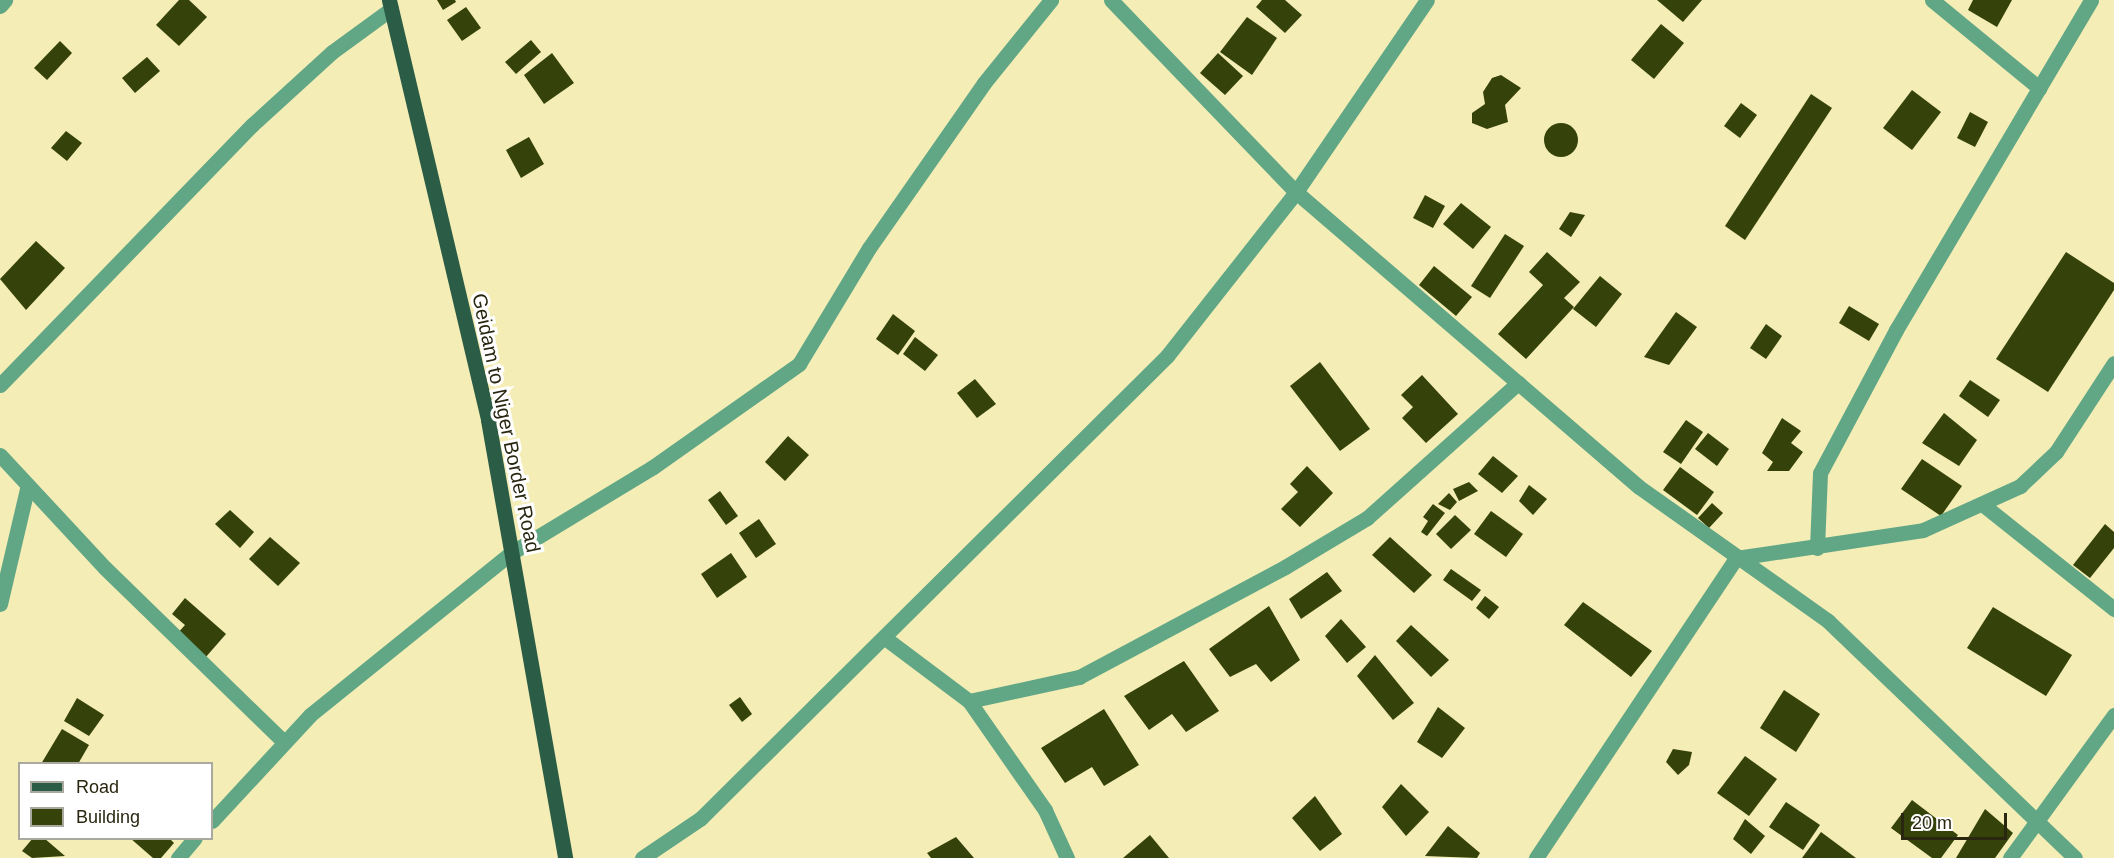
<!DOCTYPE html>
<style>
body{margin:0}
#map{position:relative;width:2114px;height:858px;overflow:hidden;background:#f4edb5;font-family:Arial,sans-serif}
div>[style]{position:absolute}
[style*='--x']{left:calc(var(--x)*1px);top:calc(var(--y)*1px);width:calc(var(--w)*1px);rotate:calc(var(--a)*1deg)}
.building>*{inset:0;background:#35430a}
.round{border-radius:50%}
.minor>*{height:15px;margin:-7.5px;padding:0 7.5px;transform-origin:7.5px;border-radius:7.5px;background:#61a786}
.major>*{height:15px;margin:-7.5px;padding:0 7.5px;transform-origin:7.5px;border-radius:7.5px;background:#2b5c46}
span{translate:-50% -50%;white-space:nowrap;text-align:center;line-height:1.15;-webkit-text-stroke:6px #fff;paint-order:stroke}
.street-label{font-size:20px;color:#2a2711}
.legend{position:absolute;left:18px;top:762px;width:195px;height:78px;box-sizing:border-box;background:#fff;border:2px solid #aaa9a0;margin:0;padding:8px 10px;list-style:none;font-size:18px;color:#2a2711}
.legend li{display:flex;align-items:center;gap:12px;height:30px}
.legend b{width:30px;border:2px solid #aaa9a0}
.scale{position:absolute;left:1901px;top:813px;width:106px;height:27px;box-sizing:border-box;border:3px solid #2a2711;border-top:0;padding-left:8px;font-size:18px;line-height:21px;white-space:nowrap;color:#2a2711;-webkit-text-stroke:4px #fff;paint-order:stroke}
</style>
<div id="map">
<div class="building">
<div style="clip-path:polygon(179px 0,189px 0,207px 17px,179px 46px,156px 25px)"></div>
<div style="clip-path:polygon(437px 0,455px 0,456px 2px,443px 10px)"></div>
<div style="clip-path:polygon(1262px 0,1285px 0,1302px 15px,1285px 33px,1256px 7px)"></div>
<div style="clip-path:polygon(1657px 0,1702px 0,1683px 22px)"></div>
<div style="clip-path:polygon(1973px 0,2012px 0,1997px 27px,1968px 10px)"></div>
<div style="clip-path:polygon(466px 7px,481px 28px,462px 41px,447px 20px)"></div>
<div style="clip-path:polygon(1247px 17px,1277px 38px,1252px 75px,1220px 52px)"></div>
<div style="clip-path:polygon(1661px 24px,1684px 43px,1654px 79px,1631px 60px)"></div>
<div style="clip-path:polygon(531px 40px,541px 52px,516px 74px,505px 62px)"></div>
<div style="clip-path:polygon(60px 41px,72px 53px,47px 80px,34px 68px)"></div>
<div style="clip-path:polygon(552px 53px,574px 83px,544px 104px,524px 75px)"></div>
<div style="clip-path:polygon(1218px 53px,1243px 76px,1225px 95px,1200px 73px)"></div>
<div style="clip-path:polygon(147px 57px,160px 71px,135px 93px,122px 78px)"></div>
<div style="clip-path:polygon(1501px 75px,1521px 88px,1505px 105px,1508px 122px,1487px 129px,1472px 123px,1472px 113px,1485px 104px,1483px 92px,1492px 78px)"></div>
<div style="clip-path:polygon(1912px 90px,1941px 112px,1912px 150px,1883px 128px)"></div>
<div style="clip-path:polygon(1811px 94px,1832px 108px,1745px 240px,1725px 226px)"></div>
<div style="clip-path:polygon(1741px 103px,1757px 115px,1740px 138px,1724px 126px)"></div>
<div style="clip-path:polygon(1970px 112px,1988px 122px,1975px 147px,1957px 138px)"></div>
<div class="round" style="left:1544px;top:123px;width:34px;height:34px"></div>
<div style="clip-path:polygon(66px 131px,82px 143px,67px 161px,51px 148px)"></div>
<div style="clip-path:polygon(529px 137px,544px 164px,521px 178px,506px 150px)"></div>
<div style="clip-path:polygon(1425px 195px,1445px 206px,1433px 228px,1413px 218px)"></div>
<div style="clip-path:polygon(1461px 203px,1491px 227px,1473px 249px,1443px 224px)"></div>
<div style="clip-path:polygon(1570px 212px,1585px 215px,1571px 237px,1559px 229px)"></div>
<div style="clip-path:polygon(1505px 234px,1524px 246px,1490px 298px,1471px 286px)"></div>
<div style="clip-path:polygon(36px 241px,65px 268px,26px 310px,0 279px)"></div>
<div style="clip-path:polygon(1547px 252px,1580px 282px,1564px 298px,1574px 307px,1526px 359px,1498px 334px,1543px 285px,1529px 272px)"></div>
<div style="clip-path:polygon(2066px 252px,2114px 283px,2114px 290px,2048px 392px,1996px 359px)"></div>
<div style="clip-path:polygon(1434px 266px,1472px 297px,1456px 316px,1419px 285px)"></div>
<div style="clip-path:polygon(1600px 276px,1622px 294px,1596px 327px,1573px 309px)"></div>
<div style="clip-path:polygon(1849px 306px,1879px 324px,1869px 341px,1839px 323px)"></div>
<div style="clip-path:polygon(1676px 312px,1697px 327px,1669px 365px,1644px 357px)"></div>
<div style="clip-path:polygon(893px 314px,915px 331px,898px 355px,876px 339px)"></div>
<div style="clip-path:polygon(1766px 324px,1782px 336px,1766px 359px,1750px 348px)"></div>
<div style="clip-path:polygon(915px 337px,938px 355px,925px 371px,903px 354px)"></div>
<div style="clip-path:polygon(1320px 362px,1370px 429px,1340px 451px,1290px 386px)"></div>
<div style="clip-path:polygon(1422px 375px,1458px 414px,1426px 443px,1402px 418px,1413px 407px,1401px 395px)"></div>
<div style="clip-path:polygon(975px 379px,996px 404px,977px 418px,957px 393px)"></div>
<div style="clip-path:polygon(1970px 380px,2000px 400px,1988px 417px,1959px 396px)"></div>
<div style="clip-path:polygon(1944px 413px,1977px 440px,1959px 466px,1922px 443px)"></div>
<div style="clip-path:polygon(1782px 418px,1801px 431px,1791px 443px,1803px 452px,1789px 471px,1767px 471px,1773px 462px,1762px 453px)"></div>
<div style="clip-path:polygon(1686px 420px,1703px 432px,1681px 464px,1663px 452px)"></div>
<div style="clip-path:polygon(1708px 433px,1729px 449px,1717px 466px,1695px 449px)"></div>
<div style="clip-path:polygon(788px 436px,809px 455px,785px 481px,765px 462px)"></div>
<div style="clip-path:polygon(1493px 456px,1518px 476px,1502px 493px,1478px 474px)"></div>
<div style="clip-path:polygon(1922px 459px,1962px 486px,1941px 516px,1901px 489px)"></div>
<div style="clip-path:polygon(1307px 466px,1333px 493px,1300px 527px,1281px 509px,1298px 492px,1290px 484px)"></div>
<div style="clip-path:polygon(1680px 467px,1714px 492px,1697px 515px,1663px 490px)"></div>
<div style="clip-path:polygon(1469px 482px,1478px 491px,1459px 501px,1453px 489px)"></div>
<div style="clip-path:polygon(1529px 485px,1547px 499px,1533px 515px,1519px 501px)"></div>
<div style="clip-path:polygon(720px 491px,738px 516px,726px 525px,708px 500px)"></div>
<div style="clip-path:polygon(1449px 493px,1457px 502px,1450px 510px,1438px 504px)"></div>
<div style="clip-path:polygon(1712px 503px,1723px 513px,1709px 528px,1698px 518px)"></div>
<div style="clip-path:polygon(1433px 504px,1445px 513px,1427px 536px,1421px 532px,1428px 521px,1423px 517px)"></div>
<div style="clip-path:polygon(230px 510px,254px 532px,240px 548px,215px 524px)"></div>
<div style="clip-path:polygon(1491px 511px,1523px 534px,1506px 557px,1474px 534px)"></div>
<div style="clip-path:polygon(1455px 515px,1471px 530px,1451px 549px,1436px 534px)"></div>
<div style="clip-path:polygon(759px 519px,776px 544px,756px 558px,739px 533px)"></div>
<div style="clip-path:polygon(2105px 524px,2114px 532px,2114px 548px,2090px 578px,2073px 565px)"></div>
<div style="clip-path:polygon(270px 537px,300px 563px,278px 586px,249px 559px)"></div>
<div style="clip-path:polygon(1390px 537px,1432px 575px,1414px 593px,1372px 555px)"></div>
<div style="clip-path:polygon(731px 553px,747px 577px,717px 598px,701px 574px)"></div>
<div style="clip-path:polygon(1451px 569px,1481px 590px,1472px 601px,1443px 580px)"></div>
<div style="clip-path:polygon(1327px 572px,1342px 591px,1301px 619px,1289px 599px)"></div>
<div style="clip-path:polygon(1485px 596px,1499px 607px,1489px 619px,1476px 608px)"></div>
<div style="clip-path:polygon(185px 598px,226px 634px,205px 658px,177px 634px,185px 625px,172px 614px)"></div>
<div style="clip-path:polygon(1583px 602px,1652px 651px,1631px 677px,1564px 625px)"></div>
<div style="clip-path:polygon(1269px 606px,1300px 660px,1271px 682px,1256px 664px,1230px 677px,1209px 649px)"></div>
<div style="clip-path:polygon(1993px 607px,2072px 655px,2046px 696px,1967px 648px)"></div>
<div style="clip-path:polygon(1341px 619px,1366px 647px,1347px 663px,1325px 636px)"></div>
<div style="clip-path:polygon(1411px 625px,1449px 660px,1431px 677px,1396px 641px)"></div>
<div style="clip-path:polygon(1375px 655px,1414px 703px,1393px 720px,1357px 676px)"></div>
<div style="clip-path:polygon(1184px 661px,1219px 711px,1186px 732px,1172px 714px,1149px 730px,1124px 696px)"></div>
<div style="clip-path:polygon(1784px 690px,1820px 714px,1796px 752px,1760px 728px)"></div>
<div style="clip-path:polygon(740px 697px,752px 714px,742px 722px,729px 705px)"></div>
<div style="clip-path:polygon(77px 698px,104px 715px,89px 736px,64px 721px)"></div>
<div style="clip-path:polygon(1438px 707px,1465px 728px,1442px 758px,1417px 742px)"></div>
<div style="clip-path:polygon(1104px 709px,1139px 765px,1104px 786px,1092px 767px,1065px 783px,1041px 748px)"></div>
<div style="clip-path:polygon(62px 729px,89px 745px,78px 764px,41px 764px)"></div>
<div style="clip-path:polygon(1673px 749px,1692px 752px,1689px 765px,1678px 775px,1666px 762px)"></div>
<div style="clip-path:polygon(1745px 756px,1777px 779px,1749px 816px,1717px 793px)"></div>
<div style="clip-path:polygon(1401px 784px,1429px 812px,1406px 836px,1382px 807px)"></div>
<div style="clip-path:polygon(1315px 796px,1342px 834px,1320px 851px,1292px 818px)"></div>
<div style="clip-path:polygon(1912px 800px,1958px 835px,1941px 858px,1932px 858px,1891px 828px)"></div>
<div style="clip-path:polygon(1786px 802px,1820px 825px,1803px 850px,1769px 827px)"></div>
<div style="clip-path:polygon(1985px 809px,2013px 833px,1995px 858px,1956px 858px)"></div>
<div style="clip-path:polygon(1745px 819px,1765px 836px,1751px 854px,1733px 839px)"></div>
<div style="clip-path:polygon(1448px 826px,1480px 853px,1477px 858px,1425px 856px)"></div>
<div style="clip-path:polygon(1821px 832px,1856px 858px,1802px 858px)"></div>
<div style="clip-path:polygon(1150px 835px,1169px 858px,1123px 858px)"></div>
<div style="clip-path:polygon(956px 837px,974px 858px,931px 858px,927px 853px)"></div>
<div style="clip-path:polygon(33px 838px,44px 838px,65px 856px,32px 858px,22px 851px)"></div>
<div style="clip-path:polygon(130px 838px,169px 838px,174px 843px,161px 858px,153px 858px)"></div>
</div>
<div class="minor">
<div style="--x:1111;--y:0;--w:267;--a:46.1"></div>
<div style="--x:1296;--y:192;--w:452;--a:40.7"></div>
<div style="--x:1639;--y:487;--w:232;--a:35.3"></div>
<div style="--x:1828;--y:621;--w:342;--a:43.8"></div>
<div style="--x:1932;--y:0;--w:139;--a:39.4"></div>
<div style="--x:0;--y:6;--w:8;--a:-50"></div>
<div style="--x:0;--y:385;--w:362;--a:-45.9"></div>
<div style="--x:252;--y:125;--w:108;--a:-42.4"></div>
<div style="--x:332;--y:52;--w:73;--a:-36.1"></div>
<div style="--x:0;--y:455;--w:154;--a:47.1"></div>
<div style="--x:105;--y:568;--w:248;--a:44.2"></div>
<div style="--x:1982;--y:504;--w:169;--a:38.5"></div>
<div style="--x:1817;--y:548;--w:75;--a:-87.7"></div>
<div style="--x:1820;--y:473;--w:162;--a:-62"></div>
<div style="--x:1896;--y:330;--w:383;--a:-59.4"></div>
<div style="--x:0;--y:604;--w:122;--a:-76.8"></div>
<div style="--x:885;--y:638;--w:105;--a:36.9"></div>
<div style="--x:969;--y:701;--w:133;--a:55.1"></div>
<div style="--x:1045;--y:810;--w:53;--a:65.4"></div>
<div style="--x:969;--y:701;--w:113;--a:-12.3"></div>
<div style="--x:1079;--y:677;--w:234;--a:-28.1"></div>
<div style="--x:1285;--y:567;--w:96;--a:-30.9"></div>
<div style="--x:1367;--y:518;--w:203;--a:-41.8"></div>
<div style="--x:212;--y:821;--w:144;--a:-47.2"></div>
<div style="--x:310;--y:715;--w:258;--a:-38.9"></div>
<div style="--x:511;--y:553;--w:166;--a:-31.2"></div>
<div style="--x:653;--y:467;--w:179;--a:-35.2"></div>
<div style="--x:799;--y:364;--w:135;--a:-58.9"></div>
<div style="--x:869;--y:248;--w:201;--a:-55.1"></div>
<div style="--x:984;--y:83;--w:107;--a:-51.1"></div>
<div style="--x:178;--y:858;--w:26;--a:-50"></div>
<div style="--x:642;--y:858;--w:71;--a:-34.1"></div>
<div style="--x:701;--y:818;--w:656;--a:-44.75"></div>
<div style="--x:1167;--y:356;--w:209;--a:-51.8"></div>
<div style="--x:1296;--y:192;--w:232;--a:-55.7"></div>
<div style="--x:1536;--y:858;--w:361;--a:-56.3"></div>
<div style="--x:1736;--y:558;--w:189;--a:-8.5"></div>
<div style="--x:1923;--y:530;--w:107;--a:-24.4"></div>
<div style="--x:2020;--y:486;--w:50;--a:-43.4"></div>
<div style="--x:2056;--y:452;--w:106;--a:-56.9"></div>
<div style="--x:2010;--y:858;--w:177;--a:-54"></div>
</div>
<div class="major">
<div style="--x:389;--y:0;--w:432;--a:76.7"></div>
<div style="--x:488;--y:420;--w:445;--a:80"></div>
</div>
<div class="street-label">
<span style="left:506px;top:423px;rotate:78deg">Geidam to Niger Border Road</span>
</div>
<ul class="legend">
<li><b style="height:8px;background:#2b5c46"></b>Road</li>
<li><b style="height:16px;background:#35430a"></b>Building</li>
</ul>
<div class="scale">20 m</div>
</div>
